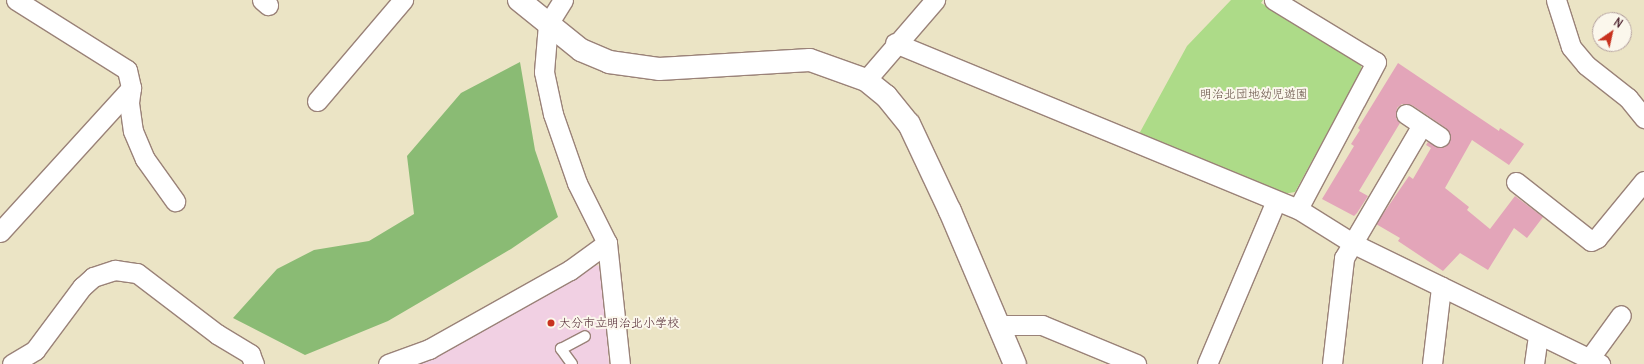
<!DOCTYPE html>
<meta charset="utf-8">
<style>
body{margin:0}
#map{position:relative;width:1644px;height:364px;overflow:hidden;background:#ebe4c5;font-family:Delius,"Klee One",sans-serif}
div>[style]{position:absolute}
[style*='--x']{left:calc(var(--x)*1px);top:calc(var(--y)*1px);width:calc(var(--w)*1px);rotate:calc(var(--a)*1deg)}
.built>*{inset:0;background:#f1d0e3}
.green>*{inset:0;background:#addb88}
.forest>*{inset:0;background:#8abb74}
.building>*{inset:0;background:#e3a5b9}
.roads{filter:drop-shadow(1px 0 #9a8278) drop-shadow(-1px 0 #9a8278) drop-shadow(0 1px #9a8278) drop-shadow(0 -1px #9a8278)}
.service>*{height:10px;margin:-5px;padding:0 5px;transform-origin:5px;border-radius:5px;background:#fff}
.minor>*{height:19px;margin:-9.5px;padding:0 9.5px;transform-origin:9.5px;border-radius:9.5px;background:#fff}
.tertiary>*{height:22px;margin:-11px;padding:0 11px;transform-origin:11px;border-radius:11px;background:#fff}
.dots>*{width:11px;height:11px;translate:-50% -50%;box-sizing:border-box;border:2px solid #fbf7ec;border-radius:50%}
span{translate:-50% -50%;white-space:nowrap;text-align:center;line-height:1.15;-webkit-text-stroke:4px #fbf7ec;paint-order:stroke}
.park-label{font-size:12px;color:#634e42}
.poi-label{font-size:12px;color:#4a1f2b}
.left{translate:0 -50%;text-align:left}
.north{position:absolute;left:1592px;top:12px;width:40px;height:40px;box-sizing:border-box;background:#fbf7ec;border:1px solid #b4a19f;border-radius:50%;rotate:34deg;font-size:11px;font-weight:700;line-height:16px;text-align:center;color:#4a1f2b}
.north::after{content:'';display:block;margin:auto;width:14px;height:18px;background:#c8321e;clip-path:polygon(50% 0,100% 100%,50% 72%,0 100%)}
</style>
<div id="map">
<div class="built">
<div style="clip-path:polygon(594px 265px,602px 266px,609px 364px,420px 364px)"></div>
</div>
<div class="green">
<div style="clip-path:polygon(1231px 0,1263px 0,1261px 3px,1359px 61px,1362px 69px,1295px 192px,1283px 194px,1139px 134px,1187px 46px)"></div>
</div>
<div class="forest">
<div style="clip-path:polygon(520px 62px,535px 150px,558px 217px,511px 249px,388px 321px,305px 355px,233px 318px,277px 269px,314px 250px,369px 241px,414px 214px,407px 156px,461px 93px)"></div>
</div>
<div class="building">
<div style="clip-path:polygon(1398px 63px,1499px 131px,1500px 128px,1524px 144px,1509px 165px,1472px 140px,1445px 188px,1469px 207px,1467px 210px,1490px 229px,1515px 196px,1543px 217px,1527px 238px,1514px 228px,1488px 270px,1460px 253px,1443px 271px,1398px 241px,1400px 238px,1376px 224px,1409px 176px,1413px 179px,1431px 148px,1426px 145px,1428px 142px,1440px 148px,1445px 147px,1451px 138px,1446px 128px,1412px 105px,1402px 104px,1397px 108px,1396px 118px,1400px 123px,1359px 191px,1368px 196px,1357px 213px,1354px 216px,1322px 199px,1354px 146px,1351px 144px,1360px 130px,1358px 128px)"></div>
</div>
<div class="roads">
<div class="service">
<div style="--x:572;--y:364;--w:19;--a:-126"></div>
<div style="--x:561;--y:349;--w:27;--a:-28"></div>
</div>
<div class="minor">
<div style="--x:16;--y:0;--w:131;--a:32.2"></div>
<div style="--x:127;--y:70;--w:18;--a:77"></div>
<div style="--x:131;--y:88;--w:15;--a:98"></div>
<div style="--x:129;--y:103;--w:28;--a:82"></div>
<div style="--x:133;--y:131;--w:30;--a:67"></div>
<div style="--x:145;--y:159;--w:52;--a:54.5"></div>
<div style="--x:262;--y:0;--w:8;--a:40"></div>
<div style="--x:563;--y:0;--w:28;--a:122"></div>
<div style="--x:548;--y:24;--w:48;--a:94.8"></div>
<div style="--x:544;--y:72;--w:43;--a:77.9"></div>
<div style="--x:553;--y:114;--w:73;--a:70.8"></div>
<div style="--x:577;--y:183;--w:67;--a:63.4"></div>
<div style="--x:607;--y:243;--w:122;--a:83.9"></div>
<div style="--x:1274;--y:0;--w:119;--a:31.3"></div>
<div style="--x:1376;--y:62;--w:166;--a:118"></div>
<div style="--x:1556;--y:0;--w:49;--a:72.3"></div>
<div style="--x:1571;--y:47;--w:23;--a:50"></div>
<div style="--x:1586;--y:65;--w:53;--a:38.2"></div>
<div style="--x:1628;--y:98;--w:26;--a:51"></div>
<div style="--x:895;--y:43;--w:436;--a:22.4"></div>
<div style="--x:1298;--y:209;--w:66;--a:32"></div>
<div style="--x:1354;--y:244;--w:274;--a:26"></div>
<div style="--x:866;--y:80;--w:106;--a:-49.2"></div>
<div style="--x:317;--y:101;--w:133;--a:-49.6"></div>
<div style="--x:1406;--y:114;--w:41;--a:34.1"></div>
<div style="--x:1516;--y:182;--w:95;--a:38.2"></div>
<div style="--x:1591;--y:241;--w:7;--a:-27"></div>
<div style="--x:1597;--y:238;--w:74;--a:-50.5"></div>
<div style="--x:0;--y:232;--w:195;--a:-47.7"></div>
<div style="--x:998;--y:325;--w:44;--a:0"></div>
<div style="--x:1042;--y:325;--w:102;--a:22.5"></div>
<div style="--x:1589;--y:359;--w:54;--a:-54"></div>
<div style="--x:12;--y:364;--w:27;--a:-31"></div>
<div style="--x:35;--y:350;--w:79;--a:-53.3"></div>
<div style="--x:82;--y:287;--w:15;--a:-42"></div>
<div style="--x:93;--y:277;--w:23;--a:-18"></div>
<div style="--x:115;--y:270;--w:22;--a:8"></div>
<div style="--x:137;--y:273;--w:101;--a:37.3"></div>
<div style="--x:217;--y:334;--w:39;--a:31"></div>
<div style="--x:250;--y:354;--w:11;--a:68"></div>
<div style="--x:388;--y:364;--w:44;--a:-20.1"></div>
<div style="--x:429;--y:349;--w:162;--a:-29.3"></div>
<div style="--x:570;--y:270;--w:46;--a:-36.1"></div>
<div style="--x:1207;--y:364;--w:177;--a:-67.1"></div>
<div style="--x:1332;--y:364;--w:107;--a:-83.5"></div>
<div style="--x:1344;--y:258;--w:154;--a:-59.6"></div>
<div style="--x:1432;--y:364;--w:78;--a:-83.3"></div>
<div style="--x:1534;--y:364;--w:30;--a:-82"></div>
</div>
<div class="tertiary">
<div style="--x:519;--y:0;--w:80;--a:38.9"></div>
<div style="--x:581;--y:50;--w:30;--a:23"></div>
<div style="--x:609;--y:62;--w:50;--a:8"></div>
<div style="--x:659;--y:69;--w:151;--a:-3.4"></div>
<div style="--x:810;--y:60;--w:59;--a:19.7"></div>
<div style="--x:866;--y:80;--w:26;--a:39"></div>
<div style="--x:886;--y:96;--w:36;--a:51"></div>
<div style="--x:909;--y:124;--w:96;--a:64.8"></div>
<div style="--x:950;--y:211;--w:166;--a:67"></div>
</div>
</div>
<div class="dots">
<div style="left:551px;top:323px;background:#c8321e"></div>
</div>
<div class="park-label">
<span style="left:1254px;top:94px">明治北団地幼児遊園</span>
</div>
<div class="poi-label">
<span class="left" style="left:559px;top:323px">大分市立明治北小学校</span>
</div>
<div class="north">N</div>
</div>
